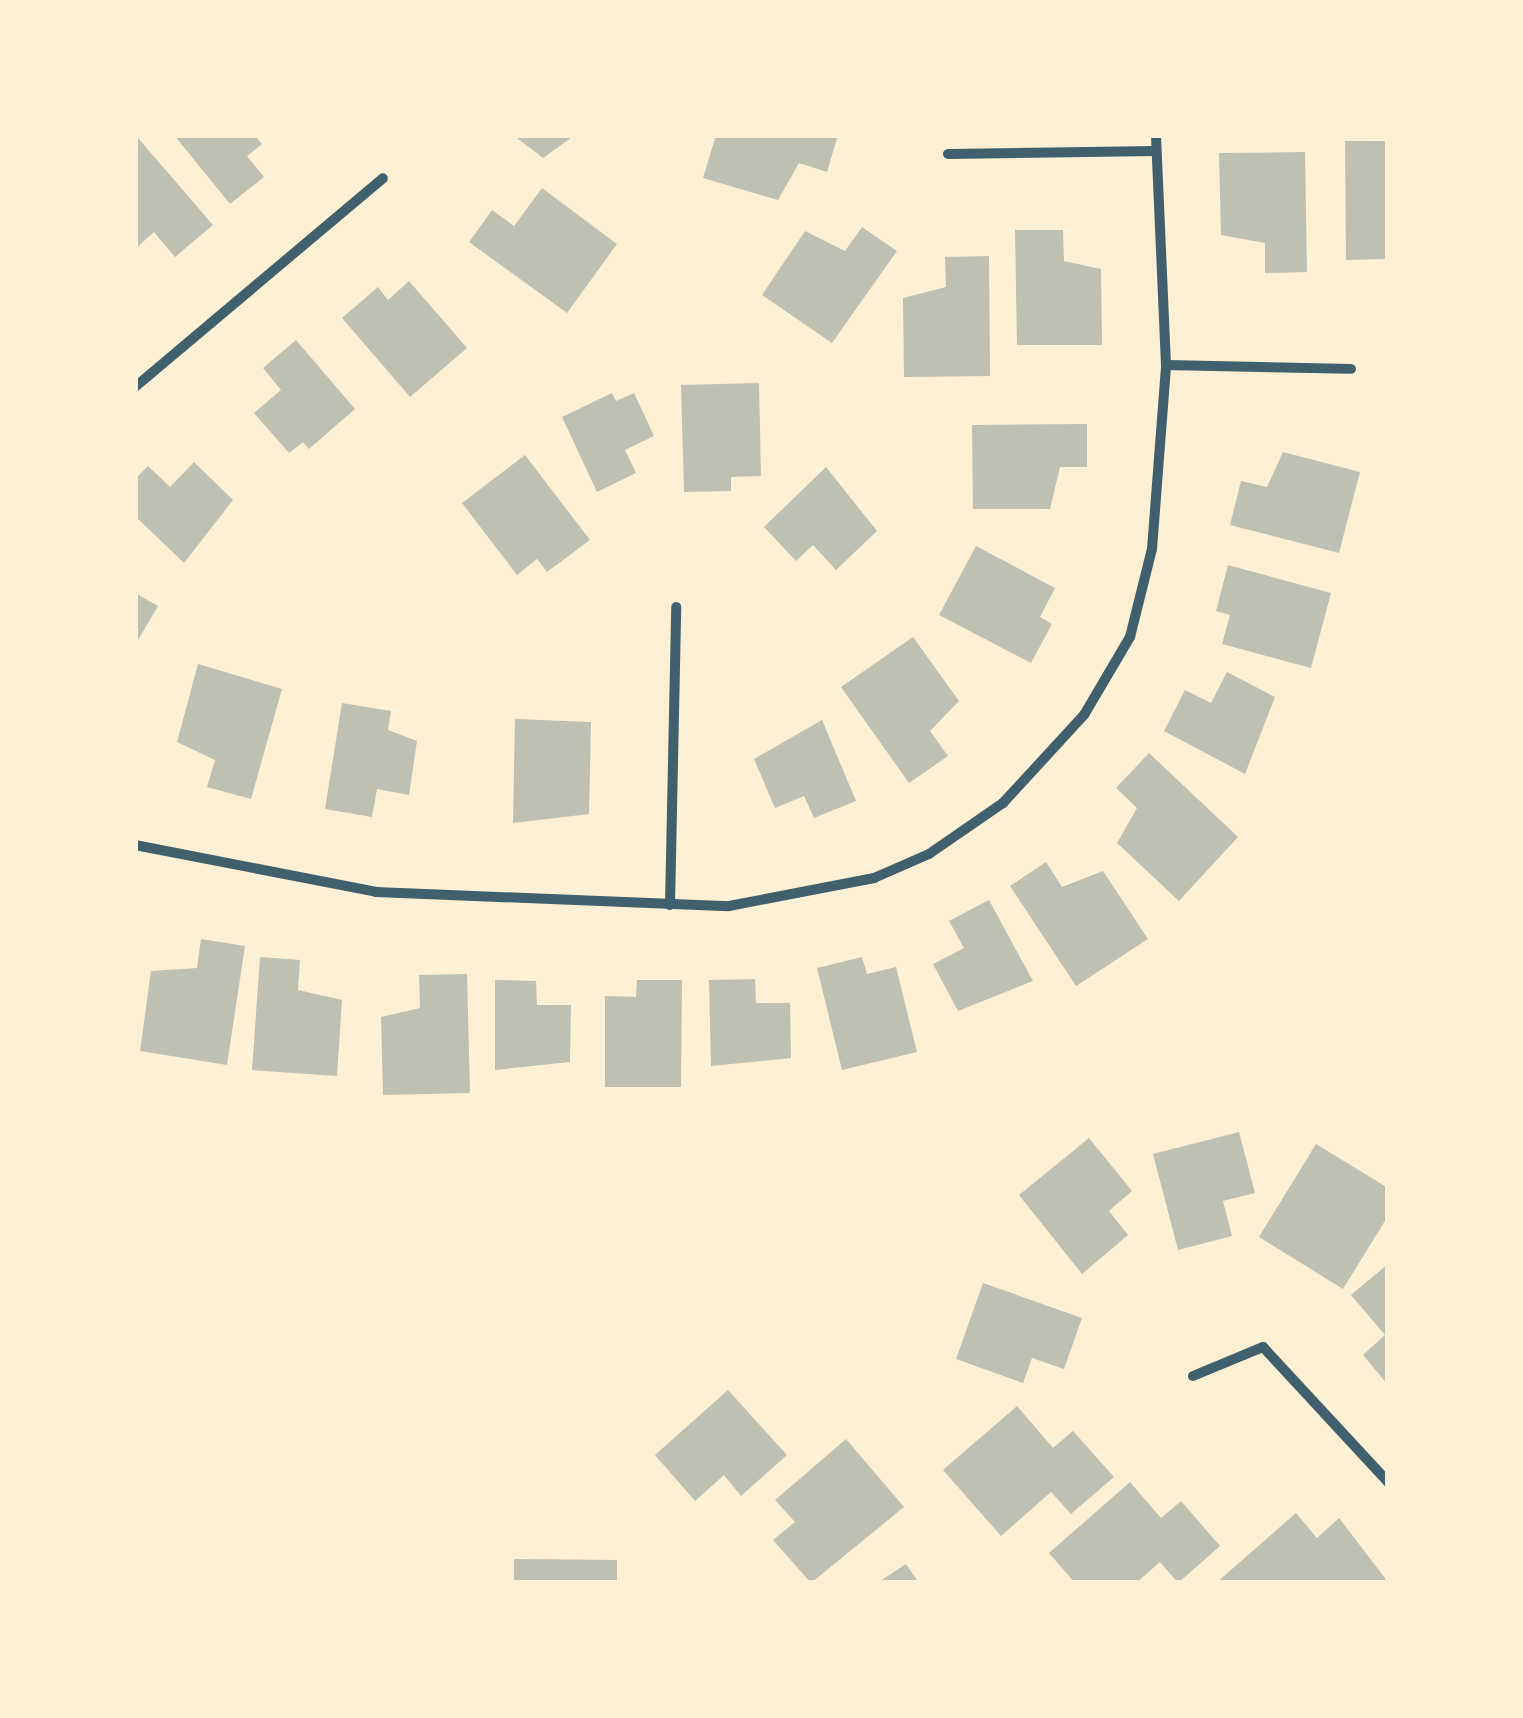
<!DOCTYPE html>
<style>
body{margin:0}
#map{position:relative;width:1523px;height:1718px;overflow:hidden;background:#fdf0d5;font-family:"Fira Sans Condensed",sans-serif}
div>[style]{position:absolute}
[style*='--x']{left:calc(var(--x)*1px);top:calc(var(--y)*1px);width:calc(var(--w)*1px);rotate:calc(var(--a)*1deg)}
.building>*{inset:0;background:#bec0b2}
.minor>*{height:10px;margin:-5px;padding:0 5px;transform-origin:5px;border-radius:5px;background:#3f606c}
span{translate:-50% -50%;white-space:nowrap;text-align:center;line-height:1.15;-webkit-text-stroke:8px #fdf0d5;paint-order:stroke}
.frame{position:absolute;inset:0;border:138px solid #fdf0d5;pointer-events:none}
</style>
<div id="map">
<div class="building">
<div style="clip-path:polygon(174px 135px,255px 135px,262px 144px,247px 156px,264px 177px,230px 204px)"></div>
<div style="clip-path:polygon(513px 135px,575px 135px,543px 158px)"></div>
<div style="clip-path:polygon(716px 135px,838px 135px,827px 172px,799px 163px,778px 200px,703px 178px)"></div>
<div style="clip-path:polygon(138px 138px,213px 225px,175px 257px,154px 232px,135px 249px)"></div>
<div style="clip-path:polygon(1345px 141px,1388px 141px,1388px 259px,1346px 260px)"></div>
<div style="clip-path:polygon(1305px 152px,1307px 272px,1265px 273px,1265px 243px,1221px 235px,1219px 153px)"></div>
<div style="clip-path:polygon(542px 188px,617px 244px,567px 313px,469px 242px,492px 210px,514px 226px)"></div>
<div style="clip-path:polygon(862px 227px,897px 251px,832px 343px,762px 295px,805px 231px,845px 251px)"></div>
<div style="clip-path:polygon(1015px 230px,1063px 230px,1064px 261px,1101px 269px,1102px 345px,1017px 345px)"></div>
<div style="clip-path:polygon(989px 256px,990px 376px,904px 377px,903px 298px,946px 287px,945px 257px)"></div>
<div style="clip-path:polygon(409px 281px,467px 348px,410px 397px,342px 318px,378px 287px,388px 300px)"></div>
<div style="clip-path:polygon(296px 340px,355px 409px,309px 449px,303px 442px,289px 453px,254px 413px,281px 390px,263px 368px)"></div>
<div style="clip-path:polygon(759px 383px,761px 476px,731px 477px,731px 491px,684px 492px,681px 385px)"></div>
<div style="clip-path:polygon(612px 393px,616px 401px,634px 393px,654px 436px,625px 450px,636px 473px,597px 492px,562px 417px)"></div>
<div style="clip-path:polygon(1087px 424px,1087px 467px,1060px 467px,1050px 509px,973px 509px,972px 425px)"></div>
<div style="clip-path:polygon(1283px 452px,1360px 472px,1339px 553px,1230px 525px,1241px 481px,1267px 487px)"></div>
<div style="clip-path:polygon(525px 455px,590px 540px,547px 572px,537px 559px,517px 575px,462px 503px)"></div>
<div style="clip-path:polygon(194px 462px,233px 500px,184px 563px,135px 516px,135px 479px,148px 466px,170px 487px)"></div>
<div style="clip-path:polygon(826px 467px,877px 531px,836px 570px,813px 545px,796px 561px,764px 527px)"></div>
<div style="clip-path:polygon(976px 546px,1055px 588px,1040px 617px,1052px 624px,1031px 663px,939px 615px)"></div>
<div style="clip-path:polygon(1228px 565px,1331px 593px,1311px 668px,1222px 644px,1230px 615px,1216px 611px)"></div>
<div style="clip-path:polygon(135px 593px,158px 606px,135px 645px)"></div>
<div style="clip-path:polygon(913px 637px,959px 701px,930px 731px,948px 756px,909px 783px,841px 687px)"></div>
<div style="clip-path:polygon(198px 664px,282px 689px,251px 799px,207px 787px,215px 760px,177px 742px)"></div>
<div style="clip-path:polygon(1227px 672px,1275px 697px,1245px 774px,1164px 731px,1185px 690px,1211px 703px)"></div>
<div style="clip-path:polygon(342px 703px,391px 711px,388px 730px,417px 741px,409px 795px,377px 789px,372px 817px,325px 809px)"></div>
<div style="clip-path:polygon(515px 719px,591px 722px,589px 814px,513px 823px)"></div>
<div style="clip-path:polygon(822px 720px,856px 801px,814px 818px,804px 796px,775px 808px,754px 759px)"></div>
<div style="clip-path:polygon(1149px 753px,1238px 837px,1179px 901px,1117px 843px,1137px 808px,1116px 788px)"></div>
<div style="clip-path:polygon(1046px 862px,1062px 887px,1103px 871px,1148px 939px,1076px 986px,1010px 886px)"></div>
<div style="clip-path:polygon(989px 900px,1033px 981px,958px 1011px,933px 964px,964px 948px,949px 921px)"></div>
<div style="clip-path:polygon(201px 939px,245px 946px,227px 1065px,140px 1051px,151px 971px,197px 968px)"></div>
<div style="clip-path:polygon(260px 957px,300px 960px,298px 990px,342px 1000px,337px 1076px,252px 1070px)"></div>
<div style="clip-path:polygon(862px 957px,867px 974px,896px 967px,917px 1052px,842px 1070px,817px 968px)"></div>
<div style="clip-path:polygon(467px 974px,470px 1093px,383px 1095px,381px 1017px,420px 1008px,419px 975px)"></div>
<div style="clip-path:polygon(755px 979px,756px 1003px,790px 1003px,791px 1058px,711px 1066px,709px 980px)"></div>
<div style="clip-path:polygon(495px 980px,536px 981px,537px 1005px,571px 1005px,570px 1062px,495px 1070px)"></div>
<div style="clip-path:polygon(637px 980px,682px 980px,681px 1087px,605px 1087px,605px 996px,636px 997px)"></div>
<div style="clip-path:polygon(1239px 1132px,1255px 1193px,1223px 1201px,1232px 1236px,1178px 1250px,1153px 1154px)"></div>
<div style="clip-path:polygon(1089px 1138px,1132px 1191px,1109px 1211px,1128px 1235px,1082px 1274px,1019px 1195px)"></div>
<div style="clip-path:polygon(1316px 1144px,1388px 1188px,1388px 1216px,1343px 1289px,1259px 1237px)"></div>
<div style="clip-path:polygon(1388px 1264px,1388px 1385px,1363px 1355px,1385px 1335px,1351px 1295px)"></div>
<div style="clip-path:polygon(983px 1283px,1082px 1318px,1064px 1369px,1032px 1358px,1023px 1383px,956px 1359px)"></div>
<div style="clip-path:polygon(728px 1390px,787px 1455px,741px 1496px,724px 1475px,695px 1501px,655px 1455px)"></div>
<div style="clip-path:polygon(1017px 1406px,1053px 1448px,1073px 1431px,1114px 1477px,1071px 1514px,1051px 1492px,1001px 1536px,943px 1470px)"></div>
<div style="clip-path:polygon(846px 1439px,904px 1507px,811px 1583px,773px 1540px,795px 1522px,775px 1500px)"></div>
<div style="clip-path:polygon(1130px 1482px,1161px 1518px,1181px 1501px,1220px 1546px,1178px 1583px,1160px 1562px,1136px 1583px,1075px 1583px,1049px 1553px)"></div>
<div style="clip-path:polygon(1296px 1513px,1317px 1538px,1339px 1518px,1388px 1582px,1216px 1583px)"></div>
<div style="clip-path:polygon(514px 1559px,617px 1560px,617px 1583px,514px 1583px)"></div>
<div style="clip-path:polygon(906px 1564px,919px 1583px,877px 1583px)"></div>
</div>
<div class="minor">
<div style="--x:948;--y:154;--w:208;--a:-0.8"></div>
<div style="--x:1166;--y:365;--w:185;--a:1.2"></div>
<div style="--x:135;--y:387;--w:324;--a:-40.1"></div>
<div style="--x:135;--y:845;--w:246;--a:11"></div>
<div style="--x:376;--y:892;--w:353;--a:2.3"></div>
<div style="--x:729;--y:906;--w:148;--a:-10.9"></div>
<div style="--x:874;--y:878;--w:60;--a:-23.6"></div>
<div style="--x:929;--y:854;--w:90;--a:-34.6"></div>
<div style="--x:1003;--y:803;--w:120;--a:-47.4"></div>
<div style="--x:1084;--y:715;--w:91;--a:-59.5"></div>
<div style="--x:1130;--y:637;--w:91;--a:-76"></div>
<div style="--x:1152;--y:549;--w:185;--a:-85.6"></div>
<div style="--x:1166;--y:365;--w:230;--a:-92.5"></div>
<div style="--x:670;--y:905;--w:298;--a:-88.8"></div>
<div style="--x:1193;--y:1376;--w:76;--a:-22.5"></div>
<div style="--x:1263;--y:1347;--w:184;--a:47.2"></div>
</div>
<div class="frame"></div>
</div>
